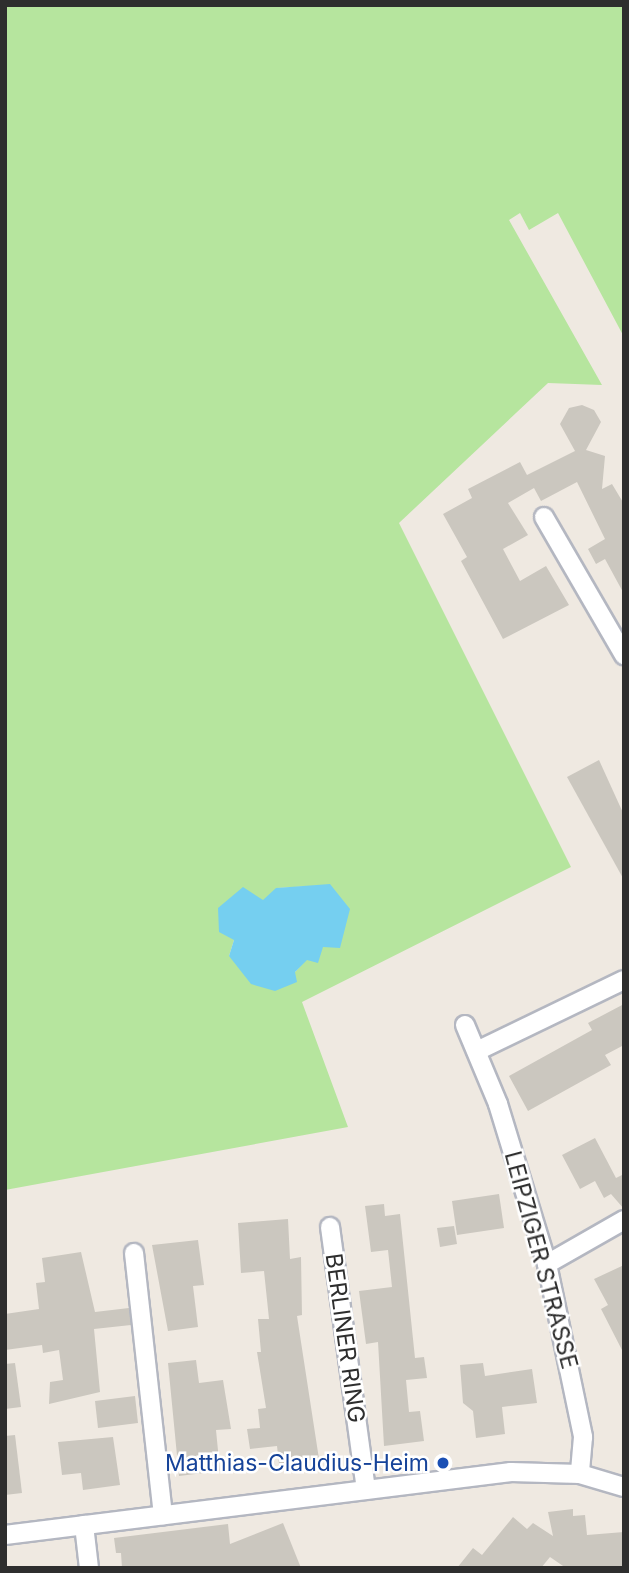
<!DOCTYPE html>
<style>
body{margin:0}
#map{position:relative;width:629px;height:1573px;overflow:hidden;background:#efe9e1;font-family:Inter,sans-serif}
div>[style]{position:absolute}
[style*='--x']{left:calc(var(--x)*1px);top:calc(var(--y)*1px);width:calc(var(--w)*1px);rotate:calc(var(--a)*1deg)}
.green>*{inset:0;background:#b6e59e}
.water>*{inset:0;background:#75cff0}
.building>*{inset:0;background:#cbc7bf}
.roads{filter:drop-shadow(2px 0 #b4b7c1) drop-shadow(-2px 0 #b4b7c1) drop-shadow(0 2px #b4b7c1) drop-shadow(0 -2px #b4b7c1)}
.minor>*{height:18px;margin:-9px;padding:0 9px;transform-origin:9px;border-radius:9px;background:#fff}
.dots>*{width:19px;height:19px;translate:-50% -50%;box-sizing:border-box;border:4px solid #fff;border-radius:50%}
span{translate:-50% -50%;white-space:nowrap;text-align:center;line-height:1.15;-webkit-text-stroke:5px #fff;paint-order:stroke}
.street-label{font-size:23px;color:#2e2e2e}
.transit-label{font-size:23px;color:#164399}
.right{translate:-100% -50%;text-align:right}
.frame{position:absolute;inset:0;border:7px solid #2e2e2e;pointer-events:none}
</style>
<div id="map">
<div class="green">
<div style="clip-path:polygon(evenodd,5px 5px,624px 5px,624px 337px,558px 213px,529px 230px,520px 213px,509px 220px,602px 385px,548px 383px,399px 523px,571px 867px,302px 1002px,348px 1127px,5px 1190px,5px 5px,330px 885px,307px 959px,295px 972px,229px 956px,234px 940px,277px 888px,330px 885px)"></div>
</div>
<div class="water">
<div style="clip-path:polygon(330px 884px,350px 909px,340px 948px,323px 947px,318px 963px,307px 960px,295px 972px,297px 982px,275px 991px,251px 984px,229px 956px,234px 940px,219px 932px,218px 908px,243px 887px,263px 900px,276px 888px)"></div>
</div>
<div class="building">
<div style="clip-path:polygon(582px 405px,594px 410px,601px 422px,586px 450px,605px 456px,602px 489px,612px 484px,624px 504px,624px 594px,605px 559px,596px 564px,588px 549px,605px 539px,577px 482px,541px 501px,534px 488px,508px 503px,528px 535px,503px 549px,520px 581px,546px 566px,569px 605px,503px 639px,461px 561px,467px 557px,443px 514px,472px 498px,468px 489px,520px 462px,527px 475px,575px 451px,560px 424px,569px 408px)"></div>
<div style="clip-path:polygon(599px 760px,624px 815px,624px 880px,567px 777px)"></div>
<div style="clip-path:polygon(624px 1004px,624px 1045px,605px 1055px,611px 1065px,528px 1111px,509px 1076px,592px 1030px,588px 1023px)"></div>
<div style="clip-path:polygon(595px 1138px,616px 1178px,624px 1174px,624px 1209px,611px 1194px,604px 1198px,595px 1181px,580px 1189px,562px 1155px)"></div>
<div style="clip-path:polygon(499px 1194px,504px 1228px,457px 1235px,452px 1201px)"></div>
<div style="clip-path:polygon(384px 1204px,385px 1216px,400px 1214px,415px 1358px,424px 1357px,427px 1378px,406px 1380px,409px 1412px,420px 1411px,424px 1441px,384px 1446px,378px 1342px,366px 1344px,359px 1291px,392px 1287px,388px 1250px,371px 1252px,365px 1206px)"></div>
<div style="clip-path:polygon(288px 1219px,290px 1259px,301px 1257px,302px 1315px,297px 1316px,319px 1459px,279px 1464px,277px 1446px,250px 1449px,247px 1429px,260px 1428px,258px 1409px,266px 1408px,257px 1352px,261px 1352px,258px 1319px,269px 1319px,264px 1271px,241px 1273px,238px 1223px)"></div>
<div style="clip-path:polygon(454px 1226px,457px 1244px,440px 1247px,437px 1228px)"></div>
<div style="clip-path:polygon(198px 1240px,204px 1285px,193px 1286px,198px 1327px,168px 1331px,152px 1245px)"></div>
<div style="clip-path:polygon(81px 1252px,95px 1312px,129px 1308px,131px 1325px,94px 1329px,100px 1392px,49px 1404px,50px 1382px,63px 1380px,59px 1350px,43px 1353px,42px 1345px,5px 1350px,5px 1314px,39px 1309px,36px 1283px,45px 1282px,42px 1258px)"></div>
<div style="clip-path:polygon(624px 1265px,624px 1354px,601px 1309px,608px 1305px,594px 1279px)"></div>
<div style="clip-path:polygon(196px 1360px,199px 1383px,223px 1380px,231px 1429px,216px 1430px,220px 1471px,179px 1476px,168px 1363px)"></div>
<div style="clip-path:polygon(15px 1363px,21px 1407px,5px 1409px,5px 1364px)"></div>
<div style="clip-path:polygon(483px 1363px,485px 1376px,532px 1369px,537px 1403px,502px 1407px,505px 1434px,476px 1438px,473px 1411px,463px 1403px,460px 1365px)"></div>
<div style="clip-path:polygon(135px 1396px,138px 1423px,98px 1428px,95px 1401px)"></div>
<div style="clip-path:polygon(15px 1435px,22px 1493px,5px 1495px,5px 1436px)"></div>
<div style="clip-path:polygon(113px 1437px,120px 1485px,83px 1490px,81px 1473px,62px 1475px,58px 1442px)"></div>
<div style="clip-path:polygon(573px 1509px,573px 1516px,585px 1515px,587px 1535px,624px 1532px,624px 1568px,566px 1568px,550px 1557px,541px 1568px,457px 1568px,473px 1548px,482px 1555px,513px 1517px,527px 1529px,533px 1523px,553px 1536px,548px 1512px)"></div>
<div style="clip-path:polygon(283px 1523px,301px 1568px,122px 1568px,121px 1553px,116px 1553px,114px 1538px,228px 1524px,230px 1544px)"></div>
</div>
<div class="roads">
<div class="minor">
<div style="--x:544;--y:517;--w:160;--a:59.9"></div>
<div style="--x:465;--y:1025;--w:86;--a:67.3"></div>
<div style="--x:498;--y:1104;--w:167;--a:73"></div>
<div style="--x:547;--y:1264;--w:177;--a:78.2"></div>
<div style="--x:583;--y:1437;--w:37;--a:95"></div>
<div style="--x:477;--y:1051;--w:163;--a:-25.8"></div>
<div style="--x:330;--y:1227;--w:265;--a:82.2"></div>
<div style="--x:134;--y:1253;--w:264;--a:83.7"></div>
<div style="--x:547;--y:1264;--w:89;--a:-29.7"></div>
<div style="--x:84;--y:1525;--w:43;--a:83.4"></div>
<div style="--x:5;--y:1535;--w:510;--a:-7.1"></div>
<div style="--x:511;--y:1472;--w:69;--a:1.7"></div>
<div style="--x:580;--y:1474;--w:46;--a:16.5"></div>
</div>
</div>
<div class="dots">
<div style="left:443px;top:1463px;background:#1a4fb4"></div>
</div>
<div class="street-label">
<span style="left:541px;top:1260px;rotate:75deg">LEIPZIGER STRASSE</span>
<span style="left:345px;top:1338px;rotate:82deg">BERLINER RING</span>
</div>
<div class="transit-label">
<span class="right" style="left:429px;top:1463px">Matthias-Claudius-Heim</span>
</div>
<div class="frame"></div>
</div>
